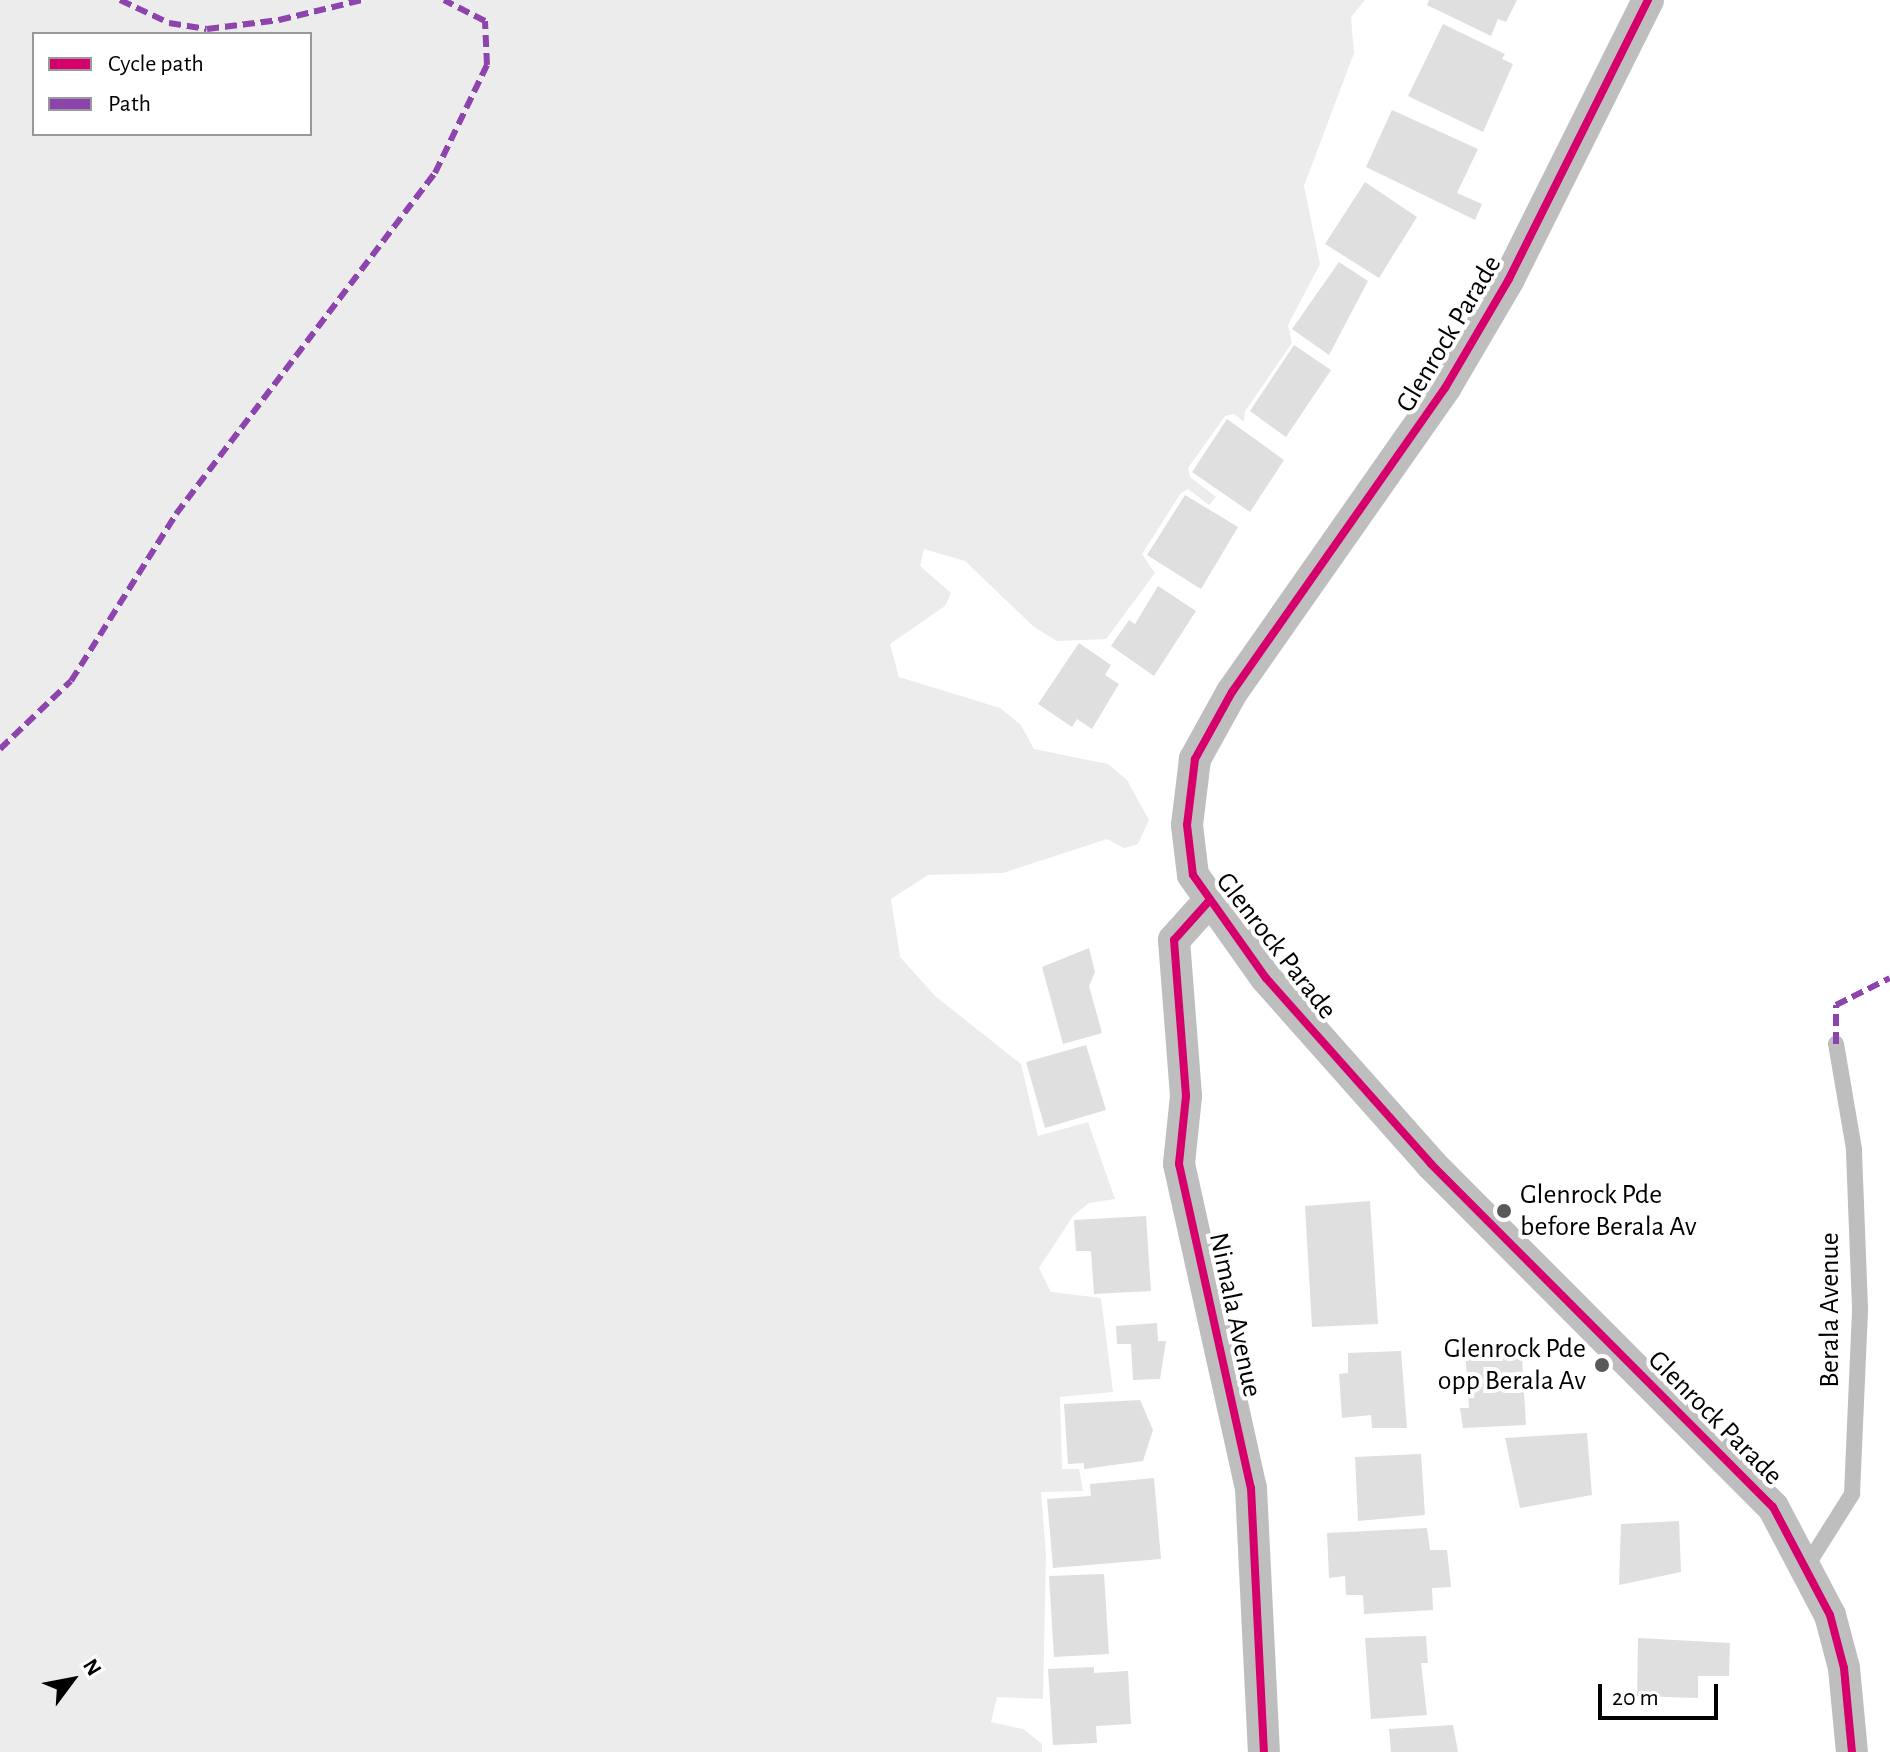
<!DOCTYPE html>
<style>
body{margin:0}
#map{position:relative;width:1890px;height:1752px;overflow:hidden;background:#fff;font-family:"Alegreya Sans",sans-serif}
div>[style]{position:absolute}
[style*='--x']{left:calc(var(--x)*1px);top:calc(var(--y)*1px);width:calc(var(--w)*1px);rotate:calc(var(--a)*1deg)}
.green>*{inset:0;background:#ececec}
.building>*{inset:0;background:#dfdfdf}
.lane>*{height:16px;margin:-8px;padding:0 8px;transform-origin:8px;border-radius:8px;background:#bebebe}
.street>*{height:32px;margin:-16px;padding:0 16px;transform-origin:16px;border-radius:16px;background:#bebebe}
.quiet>*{height:6px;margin-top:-3px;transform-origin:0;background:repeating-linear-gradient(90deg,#8e44ad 0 12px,transparent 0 18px)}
.cycleway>*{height:8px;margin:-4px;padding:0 4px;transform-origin:4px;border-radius:4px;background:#d6006c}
.dots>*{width:22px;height:22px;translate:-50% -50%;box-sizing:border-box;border:4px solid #fff;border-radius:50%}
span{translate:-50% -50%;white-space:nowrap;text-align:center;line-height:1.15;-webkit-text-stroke:8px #fff;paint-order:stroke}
.street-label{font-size:28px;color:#000}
.poi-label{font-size:28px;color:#000}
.left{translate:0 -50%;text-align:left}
.right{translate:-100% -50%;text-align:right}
.legend{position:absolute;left:32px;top:32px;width:280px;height:104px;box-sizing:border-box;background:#fff;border:2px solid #999;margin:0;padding:10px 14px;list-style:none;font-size:24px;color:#000}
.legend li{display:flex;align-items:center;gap:16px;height:40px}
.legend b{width:40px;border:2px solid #999}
.north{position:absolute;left:32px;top:1640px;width:80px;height:80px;-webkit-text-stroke:6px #fff;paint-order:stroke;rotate:58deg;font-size:22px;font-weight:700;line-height:32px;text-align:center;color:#000}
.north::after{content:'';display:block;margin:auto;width:28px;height:36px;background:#000;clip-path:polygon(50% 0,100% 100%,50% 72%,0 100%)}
.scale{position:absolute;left:1598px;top:1684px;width:120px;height:36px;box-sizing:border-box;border:4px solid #000;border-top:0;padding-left:10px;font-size:24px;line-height:28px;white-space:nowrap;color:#000;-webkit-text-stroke:6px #fff;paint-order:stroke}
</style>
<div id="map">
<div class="green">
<div style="clip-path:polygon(evenodd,0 0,1365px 0,1351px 17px,1354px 53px,1304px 186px,1320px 264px,1288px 325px,1292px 343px,1245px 411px,1244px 422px,1234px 414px,1225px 416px,1188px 468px,1190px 477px,1216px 497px,1209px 505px,1188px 489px,1181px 493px,1142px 554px,1155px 573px,1106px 639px,1057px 641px,1034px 627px,965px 561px,924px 549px,920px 566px,951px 593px,945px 606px,890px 644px,899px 677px,1000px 708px,1021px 725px,1034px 749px,1108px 764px,1127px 780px,1149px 820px,1138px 844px,1124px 848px,1107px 839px,1003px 873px,928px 875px,891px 899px,900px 957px,935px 996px,1021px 1064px,1038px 1136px,1088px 1122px,1115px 1199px,1089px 1203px,1073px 1216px,1039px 1268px,1051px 1292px,1101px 1298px,1113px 1392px,1060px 1397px,1062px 1469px,1079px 1469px,1083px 1491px,1041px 1492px,1046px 1554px,1043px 1699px,997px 1697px,991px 1722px,1023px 1729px,1042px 1744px,1042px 1752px,0 1752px,0 0,310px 34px,310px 134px,34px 134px,34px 34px,310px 34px)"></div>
</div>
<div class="building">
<div style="clip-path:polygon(1429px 0,1517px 0,1506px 22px,1498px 19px,1491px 36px,1427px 5px)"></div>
<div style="clip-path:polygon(1443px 24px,1505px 54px,1502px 59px,1513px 64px,1483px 132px,1408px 96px)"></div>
<div style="clip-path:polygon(1392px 110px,1478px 149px,1457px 193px,1482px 204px,1475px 220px,1366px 167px)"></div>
<div style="clip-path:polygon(1365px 182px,1417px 217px,1379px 278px,1325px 244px)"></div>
<div style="clip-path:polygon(1339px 262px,1368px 281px,1329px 355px,1292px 329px)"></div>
<div style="clip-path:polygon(1294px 345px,1331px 370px,1286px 437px,1250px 411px)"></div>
<div style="clip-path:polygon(1227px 419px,1284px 460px,1250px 512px,1192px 472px)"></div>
<div style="clip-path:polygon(1185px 495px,1238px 527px,1201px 589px,1147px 555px)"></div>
<div style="clip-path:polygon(1158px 586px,1196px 611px,1154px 676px,1111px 646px,1129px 620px,1135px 624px)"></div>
<div style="clip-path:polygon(1079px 643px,1111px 665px,1105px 675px,1119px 684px,1092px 729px,1077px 719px,1072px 727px,1038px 704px)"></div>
<div style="clip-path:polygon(1089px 948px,1095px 972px,1089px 986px,1102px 1033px,1063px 1044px,1042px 967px)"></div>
<div style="clip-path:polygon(1086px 1045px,1106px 1110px,1045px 1128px,1026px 1062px)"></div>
<div style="clip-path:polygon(1370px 1201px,1378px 1324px,1312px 1327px,1305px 1206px)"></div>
<div style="clip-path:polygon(1146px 1216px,1151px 1291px,1094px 1294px,1091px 1251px,1076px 1251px,1074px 1220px)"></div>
<div style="clip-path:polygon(1157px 1323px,1158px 1341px,1166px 1341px,1160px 1379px,1133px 1380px,1131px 1344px,1117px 1344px,1116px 1326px)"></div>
<div style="clip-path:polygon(1500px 1347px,1501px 1356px,1522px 1358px,1526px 1425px,1463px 1428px,1460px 1408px,1469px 1408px,1465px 1349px)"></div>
<div style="clip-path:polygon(1401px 1351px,1407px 1428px,1372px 1428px,1371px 1415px,1342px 1418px,1339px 1374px,1348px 1373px,1348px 1353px)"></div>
<div style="clip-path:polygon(1140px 1400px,1153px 1430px,1143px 1461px,1084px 1469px,1084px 1463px,1068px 1464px,1064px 1404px)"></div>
<div style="clip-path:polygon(1587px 1433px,1592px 1495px,1520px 1508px,1505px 1438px)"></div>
<div style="clip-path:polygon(1421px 1454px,1425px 1515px,1358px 1521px,1355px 1457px)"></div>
<div style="clip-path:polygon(1154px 1478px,1161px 1559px,1053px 1568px,1047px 1499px,1091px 1496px,1090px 1484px)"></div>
<div style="clip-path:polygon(1679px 1521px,1681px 1572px,1619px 1585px,1621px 1524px)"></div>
<div style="clip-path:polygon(1427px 1528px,1430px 1550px,1447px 1550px,1451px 1587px,1432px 1588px,1433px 1610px,1364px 1614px,1363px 1595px,1346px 1595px,1345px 1576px,1329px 1578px,1327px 1533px)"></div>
<div style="clip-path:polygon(1104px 1574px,1109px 1654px,1054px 1657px,1049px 1576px)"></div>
<div style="clip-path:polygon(1426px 1636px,1428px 1663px,1421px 1663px,1427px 1715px,1371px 1719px,1365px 1638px)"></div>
<div style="clip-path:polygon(1638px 1638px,1730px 1643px,1729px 1676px,1698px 1676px,1698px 1698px,1637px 1696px)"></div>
<div style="clip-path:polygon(1094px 1667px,1094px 1673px,1128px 1671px,1131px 1724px,1096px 1726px,1097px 1743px,1053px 1745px,1048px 1669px)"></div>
<div style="clip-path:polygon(1453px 1725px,1458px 1752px,1391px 1752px,1389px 1729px)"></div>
</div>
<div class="lane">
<div style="--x:1808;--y:1564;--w:83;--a:-57.8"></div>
<div style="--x:1852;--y:1494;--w:186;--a:-87.5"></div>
<div style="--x:1860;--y:1308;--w:159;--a:-92.2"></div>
<div style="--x:1854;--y:1149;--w:107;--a:-99.7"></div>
</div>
<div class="street">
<div style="--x:1648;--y:0;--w:312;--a:116.5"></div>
<div style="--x:1509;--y:279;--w:126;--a:120.4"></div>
<div style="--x:1445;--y:388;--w:371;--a:125"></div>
<div style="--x:1232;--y:692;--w:77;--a:118.9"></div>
<div style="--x:1195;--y:759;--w:66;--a:96.9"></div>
<div style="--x:1187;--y:825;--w:50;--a:83.2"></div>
<div style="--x:1193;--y:875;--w:126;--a:54.7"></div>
<div style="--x:1266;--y:978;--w:249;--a:48.4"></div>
<div style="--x:1431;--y:1164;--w:484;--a:45.1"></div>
<div style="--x:1773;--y:1507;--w:122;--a:62.2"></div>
<div style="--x:1830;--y:1615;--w:55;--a:75.2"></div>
<div style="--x:1844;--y:1668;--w:84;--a:84.6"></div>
<div style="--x:1209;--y:901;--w:52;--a:131.9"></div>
<div style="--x:1174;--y:940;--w:156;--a:85.6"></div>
<div style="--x:1186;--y:1096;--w:68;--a:95.9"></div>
<div style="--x:1179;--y:1164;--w:332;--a:77.5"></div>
<div style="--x:1251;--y:1488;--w:264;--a:87.2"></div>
</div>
<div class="quiet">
<div style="--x:120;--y:0;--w:54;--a:25.1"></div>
<div style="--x:169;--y:23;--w:38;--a:9"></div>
<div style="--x:207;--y:29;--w:73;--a:-7.1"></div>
<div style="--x:279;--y:20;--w:85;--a:-13.5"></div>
<div style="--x:0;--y:749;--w:98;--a:-43.8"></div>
<div style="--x:71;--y:681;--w:197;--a:-57.8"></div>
<div style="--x:176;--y:514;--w:428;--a:-52.8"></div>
<div style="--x:435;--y:173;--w:120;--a:-64.3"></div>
<div style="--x:487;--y:65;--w:44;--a:-92.6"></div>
<div style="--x:485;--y:21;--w:46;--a:-152.9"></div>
<div style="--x:1836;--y:1044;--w:39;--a:-90"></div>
<div style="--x:1836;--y:1005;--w:60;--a:-26.6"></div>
</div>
<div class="cycleway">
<div style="--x:1648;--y:0;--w:312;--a:116.5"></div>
<div style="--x:1509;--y:279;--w:126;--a:120.4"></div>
<div style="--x:1445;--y:388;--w:371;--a:125"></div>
<div style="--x:1232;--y:692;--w:77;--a:118.9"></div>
<div style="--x:1195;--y:759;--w:66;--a:96.9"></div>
<div style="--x:1187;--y:825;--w:50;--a:83.2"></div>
<div style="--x:1193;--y:875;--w:126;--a:54.7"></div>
<div style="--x:1266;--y:978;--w:249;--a:48.4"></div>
<div style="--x:1431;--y:1164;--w:484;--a:45.1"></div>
<div style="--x:1773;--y:1507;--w:122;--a:62.2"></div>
<div style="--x:1830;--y:1615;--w:55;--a:75.2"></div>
<div style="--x:1844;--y:1668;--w:84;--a:84.6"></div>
<div style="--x:1209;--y:901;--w:52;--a:131.9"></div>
<div style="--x:1174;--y:940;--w:156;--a:85.6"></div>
<div style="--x:1186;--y:1096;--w:68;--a:95.9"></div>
<div style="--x:1179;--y:1164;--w:332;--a:77.5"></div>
<div style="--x:1251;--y:1488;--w:264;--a:87.2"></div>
</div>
<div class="dots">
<div style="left:1504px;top:1211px;background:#595959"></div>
<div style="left:1602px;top:1365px;background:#595959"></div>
</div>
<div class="street-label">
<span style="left:1449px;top:334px;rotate:-59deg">Glenrock Parade</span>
<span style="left:1276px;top:946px;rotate:52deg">Glenrock Parade</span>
<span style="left:1830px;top:1310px;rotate:-90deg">Berala Avenue</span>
<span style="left:1235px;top:1315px;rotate:78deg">Nimala Avenue</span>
<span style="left:1715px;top:1418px;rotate:45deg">Glenrock Parade</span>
</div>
<div class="poi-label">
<span class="left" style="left:1520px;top:1211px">Glenrock Pde<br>before Berala Av</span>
<span class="right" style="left:1586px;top:1365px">Glenrock Pde<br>opp Berala Av</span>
</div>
<ul class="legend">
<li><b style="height:10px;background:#d6006c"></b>Cycle path</li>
<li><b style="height:10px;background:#8e44ad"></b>Path</li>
</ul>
<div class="north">N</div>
<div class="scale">20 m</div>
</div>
